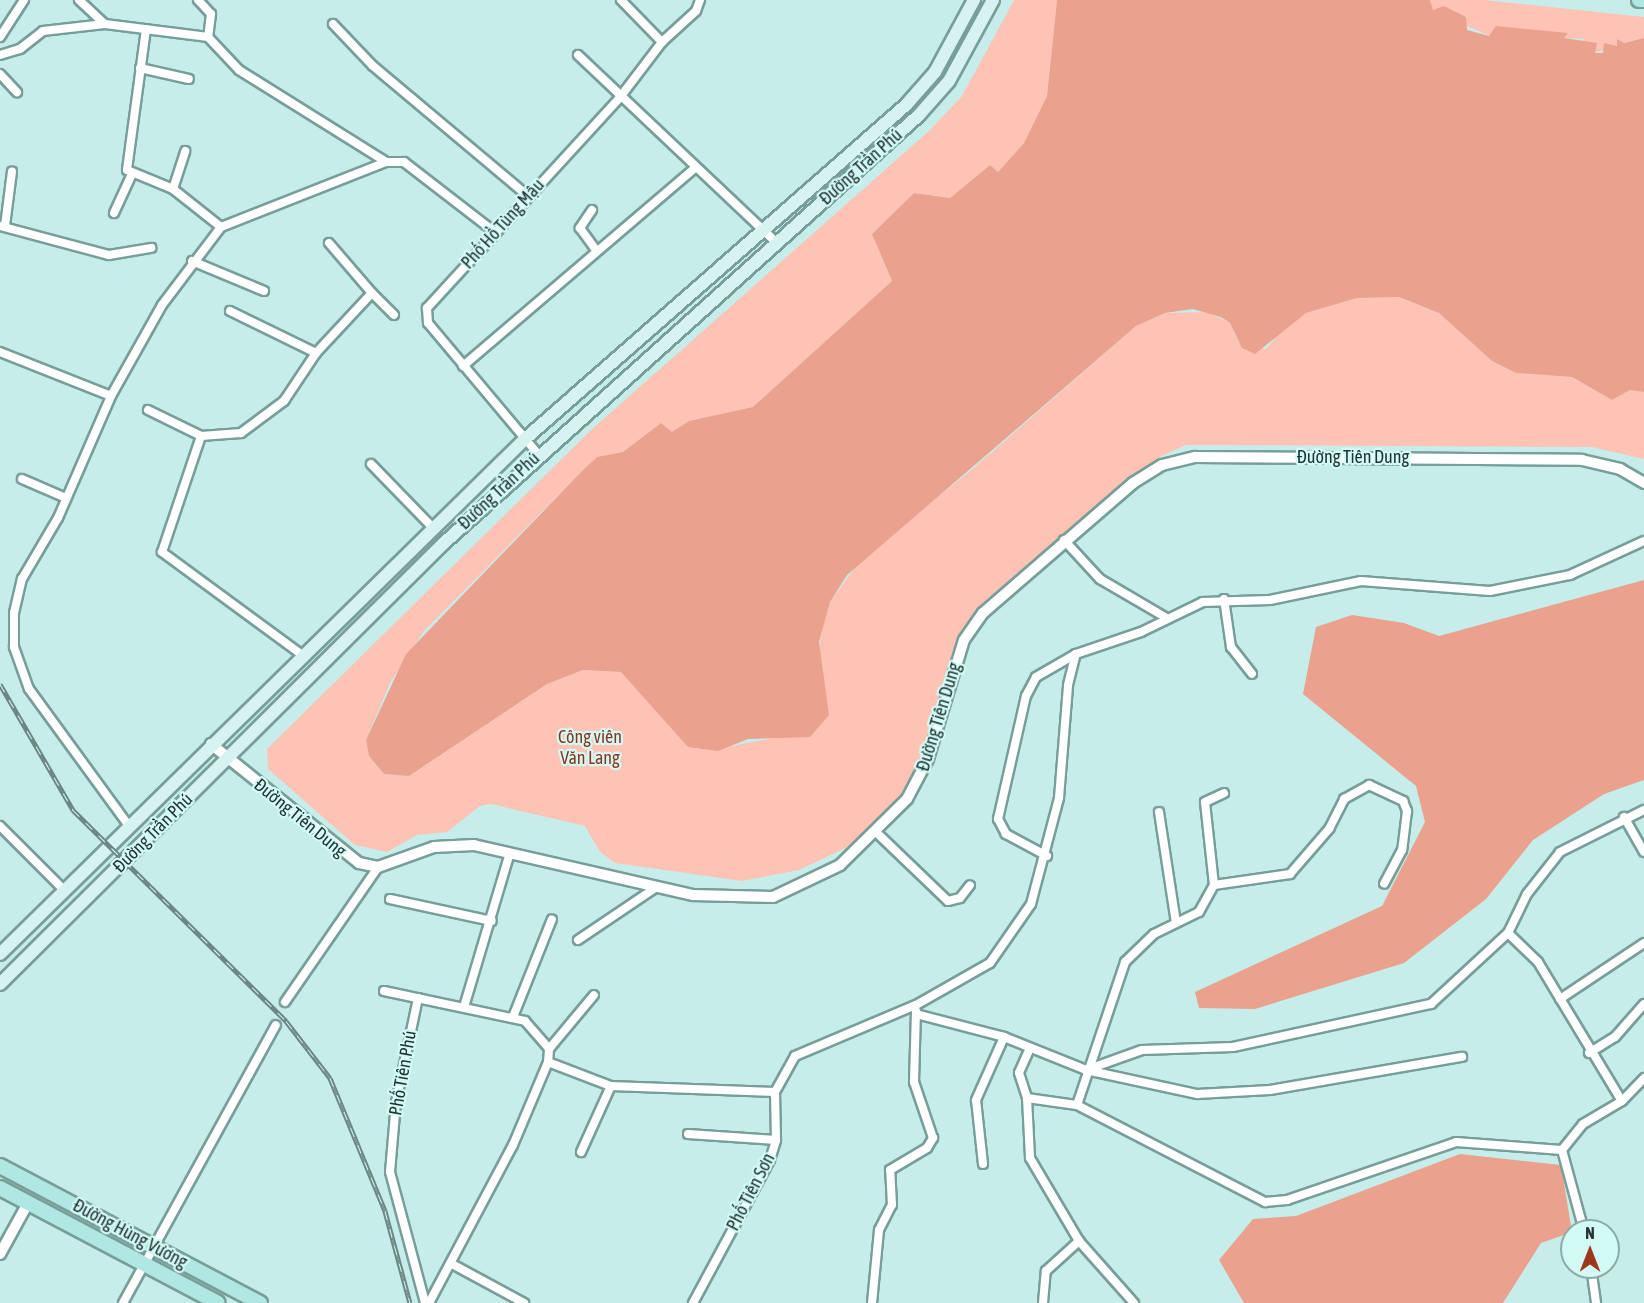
<!DOCTYPE html>
<meta charset="utf-8">
<style>
body{margin:0}
#map{position:relative;width:1644px;height:1303px;overflow:hidden;background:#c6ede9;font-family:"Asap Condensed",sans-serif}
div>[style]{position:absolute}
[style*='--x']{left:calc(var(--x)*1px);top:calc(var(--y)*1px);width:calc(var(--w)*1px);rotate:calc(var(--a)*1deg)}
.green>*{inset:0;background:#fec3b4}
.water>*{inset:0;background:#eaa18e}
.roads{filter:drop-shadow(2px 0 #789e9a) drop-shadow(-2px 0 #789e9a) drop-shadow(0 2px #789e9a) drop-shadow(0 -2px #789e9a)}
.minor>*{height:8px;margin:-4px;padding:0 4px;transform-origin:4px;border-radius:4px;background:#fff}
.tertiary>*{height:10px;margin:-5px;padding:0 5px;transform-origin:5px;border-radius:5px;background:#fff}
.secondary>*{height:12px;margin:-6px;padding:0 6px;transform-origin:6px;border-radius:6px;background:#d7f3f1}
.primary>*{height:14px;margin:-7px;padding:0 7px;transform-origin:7px;border-radius:7px;background:#afe7e2}
.rail>*{height:5px;margin-top:-2.5px;transform-origin:0;background:repeating-linear-gradient(90deg,#d3fbf6 0 9px,#6d8784 0 18px);box-sizing:border-box;border-block:2px solid #6d8784}
span{translate:-50% -50%;white-space:nowrap;text-align:center;line-height:1.15;-webkit-text-stroke:4.5px #d3fbf6;paint-order:stroke}
.street-label{font-size:18px;color:#233331}
.park-label{font-size:18px;color:#8b3520}
.north{position:absolute;left:1560px;top:1219px;width:60px;height:60px;box-sizing:border-box;background:#d3fbf6;border:2px solid #8daba7;border-radius:50%;rotate:0deg;font-size:16px;font-weight:700;line-height:24px;text-align:center;color:#233331}
.north::after{content:'';display:block;margin:auto;width:21px;height:27px;background:#9e361c;clip-path:polygon(50% 0,100% 100%,50% 72%,0 100%)}
</style>
<div id="map">
<div class="green">
<div style="clip-path:polygon(1014px 0,1057px 0,1047px 96px,1024px 143px,998px 172px,989px 166px,950px 198px,914px 193px,872px 234px,892px 281px,753px 407px,689px 421px,672px 433px,661px 423px,623px 452px,598px 457px,582px 471px,424px 631px,390px 683px,366px 740px,369px 756px,384px 774px,409px 776px,547px 684px,583px 670px,621px 672px,657px 711px,732px 746px,779px 737px,824px 686px,818px 657px,823px 623px,830px 602px,864px 555px,969px 472px,1136px 326px,1165px 313px,1208px 312px,1230px 323px,1238px 341px,1266px 349px,1289px 322px,1306px 313px,1357px 298px,1399px 297px,1439px 313px,1492px 361px,1516px 373px,1572px 377px,1612px 400px,1630px 390px,1644px 392px,1644px 459px,1592px 447px,1214px 445px,1186px 445px,1161px 456px,981px 611px,931px 752px,899px 802px,860px 841px,799px 870px,742px 881px,615px 863px,600px 852px,585px 826px,491px 804px,480px 806px,447px 832px,417px 835px,387px 852px,355px 845px,268px 769px,267px 749px,591px 430px,930px 130px,962px 96px)"></div>
<div style="clip-path:polygon(1430px 0,1484px 0,1644px 17px,1644px 38px,1623px 43px,1617px 39px,1617px 46px,1594px 53px,1590px 44px,1581px 44px,1584px 39px,1563px 38px,1567px 34px,1490px 36px,1433px 11px)"></div>
</div>
<div class="water">
<div style="clip-path:polygon(1057px 0,1430px 0,1433px 10px,1444px 6px,1466px 17px,1467px 30px,1489px 36px,1496px 26px,1568px 33px,1564px 38px,1597px 43px,1595px 53px,1603px 53px,1604px 43px,1617px 46px,1617px 39px,1624px 43px,1644px 38px,1644px 392px,1630px 390px,1612px 400px,1572px 377px,1516px 373px,1492px 361px,1439px 313px,1399px 297px,1357px 298px,1306px 313px,1255px 354px,1242px 348px,1230px 323px,1221px 317px,1193px 309px,1165px 313px,1136px 326px,847px 575px,830px 602px,819px 642px,829px 715px,810px 737px,748px 739px,718px 751px,688px 747px,621px 672px,583px 670px,547px 684px,409px 776px,384px 774px,369px 756px,366px 740px,406px 654px,582px 471px,597px 457px,623px 452px,661px 423px,672px 432px,689px 421px,753px 407px,892px 281px,872px 234px,914px 193px,950px 198px,990px 165px,998px 172px,1024px 143px,1047px 96px)"></div>
<div style="clip-path:polygon(1644px 580px,1644px 780px,1604px 794px,1533px 840px,1486px 899px,1404px 963px,1255px 1009px,1199px 1008px,1195px 992px,1382px 906px,1425px 822px,1416px 786px,1303px 694px,1316px 627px,1352px 615px,1404px 623px,1439px 636px)"></div>
<div style="clip-path:polygon(1460px 1154px,1561px 1165px,1572px 1232px,1541px 1243px,1503px 1303px,1244px 1303px,1219px 1260px,1253px 1219px,1296px 1216px)"></div>
</div>
<div class="roads">
<div class="minor">
<div style="--x:79;--y:0;--w:35;--a:43"></div>
<div style="--x:198;--y:0;--w:19;--a:47"></div>
<div style="--x:211;--y:14;--w:23;--a:97"></div>
<div style="--x:621;--y:0;--w:59;--a:45.7"></div>
<div style="--x:333;--y:24;--w:58;--a:46.4"></div>
<div style="--x:373;--y:66;--w:202;--a:40"></div>
<div style="--x:146;--y:29;--w:142;--a:97.7"></div>
<div style="--x:127;--y:170;--w:50;--a:22.4"></div>
<div style="--x:173;--y:189;--w:61;--a:38.4"></div>
<div style="--x:0;--y:37;--w:44;--a:-57"></div>
<div style="--x:0;--y:55;--w:21;--a:-17"></div>
<div style="--x:20;--y:49;--w:29;--a:-38"></div>
<div style="--x:43;--y:31;--w:62;--a:-6.4"></div>
<div style="--x:105;--y:24;--w:104;--a:7.2"></div>
<div style="--x:208;--y:37;--w:45;--a:46.8"></div>
<div style="--x:239;--y:70;--w:173;--a:32"></div>
<div style="--x:578;--y:55;--w:274;--a:43.4"></div>
<div style="--x:140;--y:68;--w:50;--a:12.7"></div>
<div style="--x:0;--y:74;--w:25;--a:47"></div>
<div style="--x:173;--y:189;--w:40;--a:-72"></div>
<div style="--x:592;--y:210;--w:22;--a:124"></div>
<div style="--x:580;--y:228;--w:27;--a:54"></div>
<div style="--x:114;--y:213;--w:41;--a:-65.3"></div>
<div style="--x:0;--y:226;--w:113;--a:14.9"></div>
<div style="--x:109;--y:255;--w:43;--a:-9.5"></div>
<div style="--x:5;--y:226;--w:55;--a:-82.7"></div>
<div style="--x:329;--y:243;--w:66;--a:49.3"></div>
<div style="--x:192;--y:261;--w:78;--a:22.6"></div>
<div style="--x:230;--y:311;--w:96;--a:26"></div>
<div style="--x:0;--y:352;--w:119;--a:21.6"></div>
<div style="--x:463;--y:366;--w:306;--a:-40.5"></div>
<div style="--x:148;--y:410;--w:59;--a:26.1"></div>
<div style="--x:201;--y:436;--w:40;--a:-4.3"></div>
<div style="--x:241;--y:433;--w:54;--a:-36.7"></div>
<div style="--x:284;--y:401;--w:58;--a:-56.3"></div>
<div style="--x:316;--y:353;--w:82;--a:-47"></div>
<div style="--x:372;--y:293;--w:31;--a:45"></div>
<div style="--x:201;--y:436;--w:122;--a:108.6"></div>
<div style="--x:162;--y:552;--w:174;--a:36.3"></div>
<div style="--x:538;--y:454;--w:171;--a:-130"></div>
<div style="--x:428;--y:323;--w:15;--a:-94"></div>
<div style="--x:427;--y:308;--w:287;--a:-47.5"></div>
<div style="--x:621;--y:96;--w:68;--a:-52.8"></div>
<div style="--x:662;--y:42;--w:46;--a:-42.4"></div>
<div style="--x:696;--y:11;--w:12;--a:-70"></div>
<div style="--x:371;--y:464;--w:88;--a:45.9"></div>
<div style="--x:22;--y:479;--w:48;--a:23.4"></div>
<div style="--x:1064;--y:540;--w:53;--a:47.3"></div>
<div style="--x:1100;--y:579;--w:75;--a:30.3"></div>
<div style="--x:1224;--y:599;--w:49;--a:81.7"></div>
<div style="--x:1231;--y:647;--w:34;--a:52"></div>
<div style="--x:1159;--y:812;--w:112;--a:81.3"></div>
<div style="--x:1624;--y:817;--w:40;--a:60.3"></div>
<div style="--x:0;--y:826;--w:91;--a:45"></div>
<div style="--x:129;--y:826;--w:170;--a:-126.1"></div>
<div style="--x:29;--y:689;--w:45;--a:-109.7"></div>
<div style="--x:14;--y:647;--w:34;--a:-90"></div>
<div style="--x:14;--y:613;--w:35;--a:-77"></div>
<div style="--x:22;--y:579;--w:71;--a:-59.5"></div>
<div style="--x:58;--y:518;--w:133;--a:-66.5"></div>
<div style="--x:111;--y:396;--w:104;--a:-60.7"></div>
<div style="--x:162;--y:305;--w:98;--a:-52.9"></div>
<div style="--x:221;--y:227;--w:177;--a:-21.5"></div>
<div style="--x:386;--y:162;--w:18;--a:0"></div>
<div style="--x:404;--y:162;--w:116;--a:37.7"></div>
<div style="--x:877;--y:833;--w:98;--a:43.8"></div>
<div style="--x:948;--y:901;--w:12;--a:-14"></div>
<div style="--x:960;--y:898;--w:16;--a:-52"></div>
<div style="--x:1047;--y:856;--w:47;--a:-151.8"></div>
<div style="--x:1006;--y:834;--w:17;--a:-118"></div>
<div style="--x:998;--y:819;--w:126;--a:-77.2"></div>
<div style="--x:1026;--y:696;--w:21;--a:-62"></div>
<div style="--x:1036;--y:677;--w:46;--a:-29.9"></div>
<div style="--x:1214;--y:885;--w:77;--a:-8.2"></div>
<div style="--x:1290;--y:874;--w:60;--a:-49.1"></div>
<div style="--x:1329;--y:829;--w:34;--a:-63"></div>
<div style="--x:1344;--y:799;--w:29;--a:-29"></div>
<div style="--x:1369;--y:785;--w:38;--a:25"></div>
<div style="--x:1403;--y:801;--w:11;--a:68"></div>
<div style="--x:1407;--y:811;--w:39;--a:97"></div>
<div style="--x:1402;--y:850;--w:38;--a:118"></div>
<div style="--x:390;--y:899;--w:104;--a:12.2"></div>
<div style="--x:1508;--y:933;--w:42;--a:44"></div>
<div style="--x:1538;--y:962;--w:162;--a:58.9"></div>
<div style="--x:578;--y:940;--w:93;--a:-34"></div>
<div style="--x:384;--y:991;--w:144;--a:12"></div>
<div style="--x:525;--y:1021;--w:37;--a:49"></div>
<div style="--x:549;--y:1049;--w:13;--a:94"></div>
<div style="--x:548;--y:1062;--w:67;--a:20.9"></div>
<div style="--x:611;--y:1086;--w:164;--a:2.1"></div>
<div style="--x:418;--y:998;--w:106;--a:101.9"></div>
<div style="--x:396;--y:1102;--w:70;--a:94.9"></div>
<div style="--x:390;--y:1172;--w:136;--a:75"></div>
<div style="--x:1560;--y:999;--w:101;--a:-33.7"></div>
<div style="--x:285;--y:1002;--w:164;--a:-55.4"></div>
<div style="--x:464;--y:1007;--w:161;--a:-73.4"></div>
<div style="--x:916;--y:1014;--w:91;--a:14.6"></div>
<div style="--x:1004;--y:1037;--w:88;--a:21.9"></div>
<div style="--x:1086;--y:1070;--w:114;--a:12.2"></div>
<div style="--x:1197;--y:1094;--w:73;--a:-3.1"></div>
<div style="--x:1270;--y:1090;--w:195;--a:-9.8"></div>
<div style="--x:513;--y:1017;--w:105;--a:-68.3"></div>
<div style="--x:1030;--y:1048;--w:27;--a:114"></div>
<div style="--x:1019;--y:1073;--w:26;--a:72"></div>
<div style="--x:1027;--y:1098;--w:60;--a:87.1"></div>
<div style="--x:1030;--y:1158;--w:96;--a:59.4"></div>
<div style="--x:1079;--y:1241;--w:83;--a:48.4"></div>
<div style="--x:549;--y:1049;--w:70;--a:-50.2"></div>
<div style="--x:1589;--y:1053;--w:31;--a:-32"></div>
<div style="--x:1615;--y:1037;--w:44;--a:-48.7"></div>
<div style="--x:1086;--y:1070;--w:59;--a:-19.7"></div>
<div style="--x:1142;--y:1050;--w:91;--a:-1.9"></div>
<div style="--x:1233;--y:1047;--w:203;--a:-12.3"></div>
<div style="--x:1431;--y:1004;--w:105;--a:-42.7"></div>
<div style="--x:1508;--y:933;--w:43;--a:-64"></div>
<div style="--x:1527;--y:894;--w:53;--a:-51.8"></div>
<div style="--x:1560;--y:852;--w:94;--a:-26.6"></div>
<div style="--x:1027;--y:1098;--w:50;--a:8"></div>
<div style="--x:1077;--y:1105;--w:212;--a:27.3"></div>
<div style="--x:1265;--y:1202;--w:22;--a:-5"></div>
<div style="--x:1287;--y:1200;--w:179;--a:-18.9"></div>
<div style="--x:1456;--y:1142;--w:106;--a:4.3"></div>
<div style="--x:1077;--y:1105;--w:151;--a:-71.4"></div>
<div style="--x:1125;--y:962;--w:40;--a:-44"></div>
<div style="--x:1154;--y:934;--w:50;--a:-26.1"></div>
<div style="--x:1199;--y:912;--w:31;--a:-61"></div>
<div style="--x:1214;--y:885;--w:83;--a:-96.2"></div>
<div style="--x:1205;--y:802;--w:21;--a:-25"></div>
<div style="--x:688;--y:1134;--w:88;--a:3.9"></div>
<div style="--x:1562;--y:1150;--w:33;--a:-51"></div>
<div style="--x:1583;--y:1124;--w:45;--a:-30.5"></div>
<div style="--x:1622;--y:1101;--w:32;--a:-46"></div>
<div style="--x:1562;--y:1150;--w:84;--a:74.8"></div>
<div style="--x:581;--y:1152;--w:72;--a:-65.6"></div>
<div style="--x:983;--y:1164;--w:64;--a:-96.2"></div>
<div style="--x:976;--y:1100;--w:69;--a:-66"></div>
<div style="--x:452;--y:1264;--w:82;--a:28.4"></div>
<div style="--x:1591;--y:1267;--w:36;--a:82"></div>
<div style="--x:123;--y:1303;--w:317;--a:-61.2"></div>
<div style="--x:429;--y:1303;--w:179;--a:-62"></div>
<div style="--x:513;--y:1145;--w:90;--a:-67.1"></div>
<div style="--x:693;--y:1303;--w:162;--a:-61.7"></div>
<div style="--x:770;--y:1160;--w:21;--a:-73"></div>
<div style="--x:776;--y:1140;--w:48;--a:-91.2"></div>
<div style="--x:775;--y:1092;--w:41;--a:-60.9"></div>
<div style="--x:795;--y:1056;--w:131;--a:-22.9"></div>
<div style="--x:916;--y:1005;--w:85;--a:-29.6"></div>
<div style="--x:990;--y:963;--w:72;--a:-55.2"></div>
<div style="--x:1031;--y:904;--w:110;--a:-75.2"></div>
<div style="--x:1059;--y:798;--w:113;--a:-85.4"></div>
<div style="--x:1068;--y:685;--w:32;--a:-76"></div>
<div style="--x:1076;--y:654;--w:69;--a:-18.7"></div>
<div style="--x:1141;--y:632;--w:69;--a:-25.8"></div>
<div style="--x:1203;--y:602;--w:67;--a:-1.7"></div>
<div style="--x:1270;--y:600;--w:93;--a:-11.8"></div>
<div style="--x:1361;--y:581;--w:129;--a:4.4"></div>
<div style="--x:1490;--y:591;--w:82;--a:-11.3"></div>
<div style="--x:1570;--y:575;--w:81;--a:-24.7"></div>
<div style="--x:872;--y:1303;--w:73;--a:-84.5"></div>
<div style="--x:879;--y:1230;--w:28;--a:-63"></div>
<div style="--x:892;--y:1205;--w:35;--a:-93"></div>
<div style="--x:890;--y:1170;--w:43;--a:-30.7"></div>
<div style="--x:927;--y:1148;--w:12;--a:-59"></div>
<div style="--x:933;--y:1138;--w:59;--a:-108.7"></div>
<div style="--x:914;--y:1082;--w:71;--a:-88.4"></div>
<div style="--x:1043;--y:1303;--w:32;--a:-85"></div>
<div style="--x:1046;--y:1271;--w:45;--a:-42.3"></div>
</div>
<div class="tertiary">
<div style="--x:211;--y:744;--w:190;--a:38.8"></div>
<div style="--x:359;--y:863;--w:19;--a:12"></div>
<div style="--x:378;--y:867;--w:59;--a:-19.7"></div>
<div style="--x:434;--y:847;--w:40;--a:-2.9"></div>
<div style="--x:474;--y:845;--w:225;--a:12.9"></div>
<div style="--x:693;--y:895;--w:80;--a:1.4"></div>
<div style="--x:773;--y:897;--w:74;--a:-25.5"></div>
<div style="--x:840;--y:865;--w:94;--a:-44.6"></div>
<div style="--x:907;--y:799;--w:45;--a:-62.3"></div>
<div style="--x:928;--y:759;--w:124;--a:-73.2"></div>
<div style="--x:964;--y:640;--w:33;--a:-55"></div>
<div style="--x:983;--y:613;--w:198;--a:-40.9"></div>
<div style="--x:1133;--y:483;--w:34;--a:-32"></div>
<div style="--x:1162;--y:465;--w:34;--a:-14"></div>
<div style="--x:1195;--y:457;--w:387;--a:0.4"></div>
<div style="--x:1582;--y:460;--w:39;--a:13"></div>
<div style="--x:1620;--y:469;--w:28;--a:30"></div>
<div style="--x:0;--y:1254;--w:58;--a:-61.2"></div>
</div>
<div class="secondary">
<div style="--x:0;--y:954;--w:735;--a:-44.45"></div>
<div style="--x:525;--y:439;--w:507;--a:-41.24"></div>
<div style="--x:906;--y:105;--w:44;--a:-48.7"></div>
<div style="--x:935;--y:72;--w:82;--a:-61.6"></div>
<div style="--x:0;--y:984;--w:626;--a:-44.81"></div>
<div style="--x:444;--y:543;--w:639;--a:-42.02"></div>
<div style="--x:919;--y:115;--w:45;--a:-48.6"></div>
<div style="--x:949;--y:81;--w:92;--a:-61.5"></div>
</div>
<div class="primary">
<div style="--x:1639;--y:0;--w:5;--a:0"></div>
<div style="--x:0;--y:1166;--w:294;--a:27.8"></div>
<div style="--x:0;--y:1188;--w:246;--a:27.8"></div>
</div>
</div>
<div class="rail">
<div style="--x:0;--y:684;--w:146;--a:59.9"></div>
<div style="--x:73;--y:810;--w:300;--a:44.7"></div>
<div style="--x:286;--y:1021;--w:72;--a:52.3"></div>
<div style="--x:330;--y:1078;--w:144;--a:67.5"></div>
<div style="--x:385;--y:1211;--w:95;--a:74.8"></div>
</div>
<div class="street-label">
<span style="left:861px;top:167px;rotate:-42deg">Đường Trần Phú</span>
<span style="left:503px;top:224px;rotate:-48deg">Phố Hồ Tùng Mậu</span>
<span style="left:1353px;top:457px">Đường Tiên Dung</span>
<span style="left:499px;top:491px;rotate:-43deg">Đường Trần Phú</span>
<span style="left:939px;top:717px;rotate:-73deg">Đường Tiên Dung</span>
<span style="left:300px;top:818px;rotate:39deg">Đường Tiên Dung</span>
<span style="left:153px;top:833px;rotate:-45deg">Đường Trần Phú</span>
<span style="left:403px;top:1073px;rotate:-80deg">Phố Tiên Phú</span>
<span style="left:751px;top:1192px;rotate:-63deg">Phố Tiên Sơn</span>
<span style="left:130px;top:1234px;rotate:28deg">Đường Hùng Vương</span>
</div>
<div class="park-label">
<span style="left:590px;top:748px">Công viên<br>Văn Lang</span>
</div>
<div class="north">N</div>
</div>
